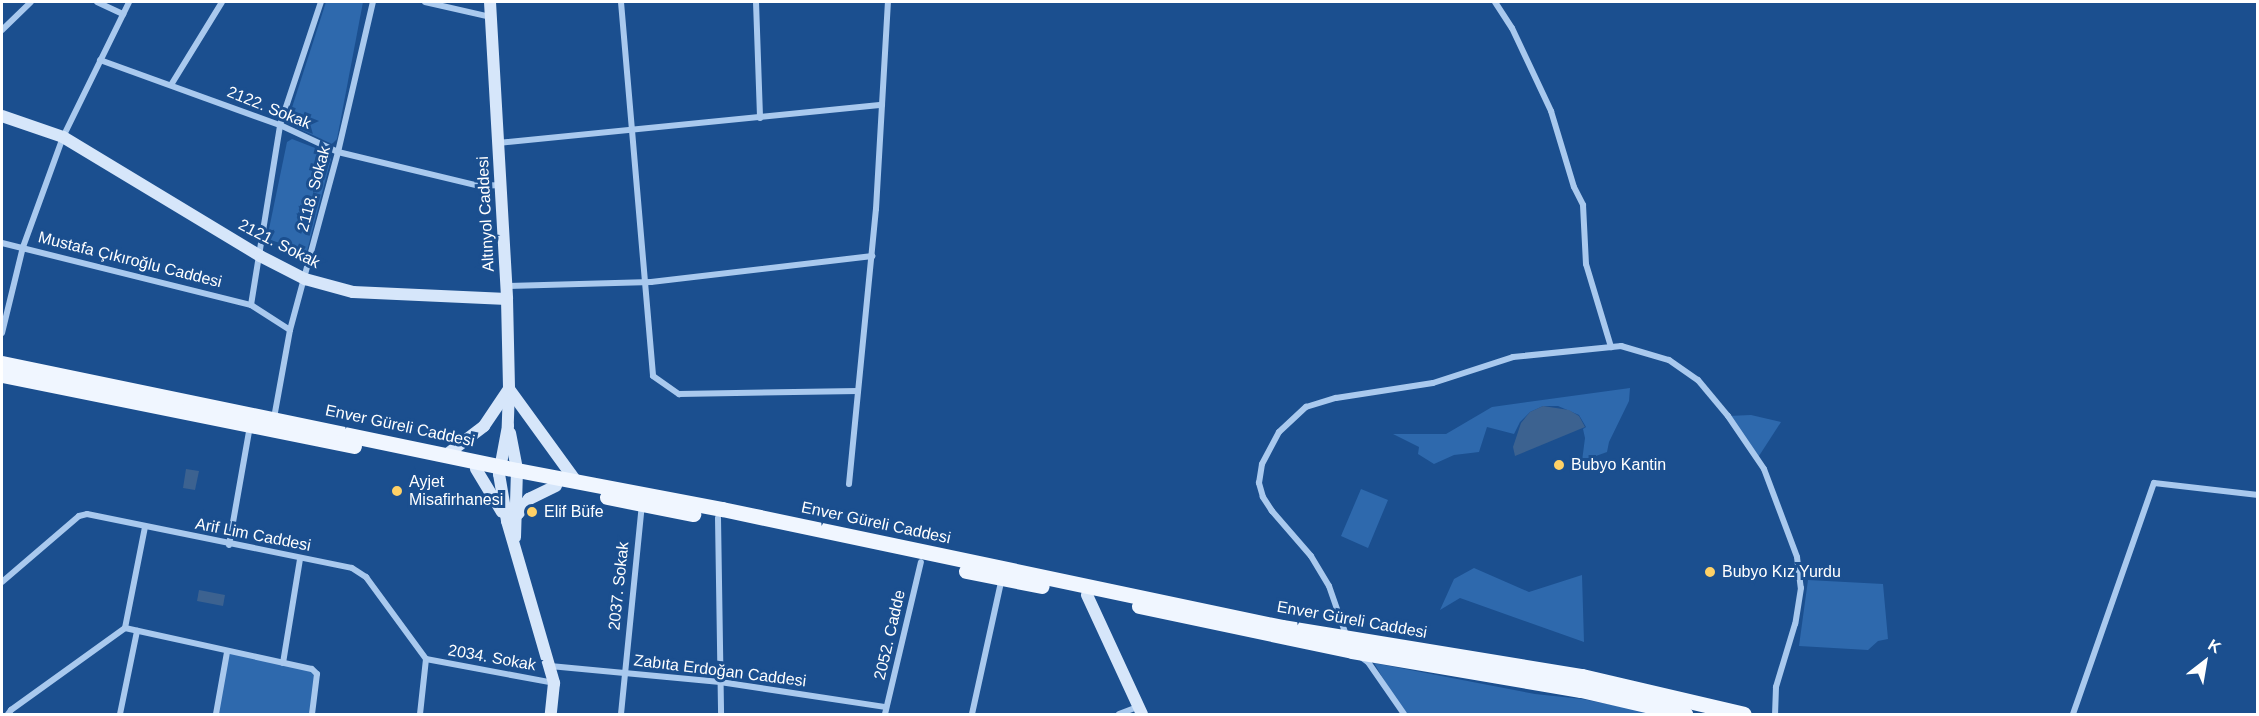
<!DOCTYPE html>
<html>
<head>
<meta charset="utf-8">
<style>
  body { margin:0 }
  #map { position:relative; width:2259px; height:716px; overflow:hidden; background:#1b4f8f; font-family:Helvetica,sans-serif }
  div>[style] { position:absolute }
  [style*='--x'] { left:calc(var(--x)*1px); top:calc(var(--y)*1px); width:calc(var(--w)*1px); rotate:calc(var(--a)*1deg) }
  .green>* { inset:0; background:#2e69ad }
  .water>* { inset:0; background:#3c6290 }
  .street>* { height:6px; margin:-3px; padding:0 3px; transform-origin:3px; border-radius:3px; background:#a9c9ee }
  .secondary>* { height:12px; margin:-6px; padding:0 6px; transform-origin:6px; border-radius:6px; background:#d6e6fa }
  .primary>* { height:15px; margin:-7.5px; padding:0 7.5px; transform-origin:7.5px; border-radius:7.5px; background:#f0f6ff }
  .dots>* { width:16px; height:16px; translate:-50% -50%; box-sizing:border-box; border:3px solid #1b4f8f; border-radius:50% }
  span { translate:-50% -50%; white-space:nowrap; text-align:center; line-height:1.15; -webkit-text-stroke:6px #1b4f8f; paint-order:stroke }
  .street-label { font-size:16px; color:#fff }
  .poi-label { font-size:16px; color:#fff }
  .left { translate:0 -50%; text-align:left }
  .frame { position:absolute; inset:0; border:3px solid #fff; pointer-events:none }
  .north { position:absolute; left:2175px; top:632px; width:60px; height:60px; -webkit-text-stroke:4px #1b4f8f; paint-order:stroke; rotate:31deg; font-size:16px; font-weight:700; line-height:24px; text-align:center; color:#fff }
  .north::after { content:''; display:block; margin:auto; width:21px; height:27px; background:#fff; clip-path:polygon(50% 0,100% 100%,50% 72%,0 100%) }
</style>
</head>
<body>
<div id="map">
  <div class="green">
    <div style="clip-path:polygon(326px 2px,363px 2px,337px 139px,332px 144px,287px 123px)"></div>
    <div style="clip-path:polygon(292px 139px,328px 153px,331px 159px,307px 251px,270px 240px,268px 234px,287px 142px)"></div>
    <div style="clip-path:polygon(1630px 388px,1629px 401px,1609px 442px,1607px 452px,1582px 461px,1585px 438px,1583px 429px,1586px 427px,1579px 415px,1558px 406px,1543px 406px,1530px 412px,1520px 422px,1514px 434px,1487px 427px,1479px 452px,1454px 455px,1434px 464px,1418px 454px,1419px 447px,1393px 434px,1446px 434px,1492px 407px)"></div>
    <div style="clip-path:polygon(1751px 415px,1781px 422px,1757px 459px,1728px 416px)"></div>
    <div style="clip-path:polygon(1361px 489px,1388px 500px,1368px 548px,1341px 536px)"></div>
    <div style="clip-path:polygon(1474px 568px,1529px 592px,1582px 575px,1584px 642px,1460px 598px,1440px 610px,1454px 579px)"></div>
    <div style="clip-path:polygon(1808px 580px,1883px 584px,1888px 639px,1878px 641px,1868px 650px,1799px 646px)"></div>
    <div style="clip-path:polygon(227px 652px,316px 671px,312px 714px,216px 714px)"></div>
    <div style="clip-path:polygon(1374px 663px,1535px 694px,1582px 699px,1659px 714px,1404px 714px)"></div>
  </div>
  <div class="water">
    <div style="clip-path:polygon(1543px 406px,1569px 410px,1579px 416px,1585px 427px,1515px 456px,1513px 447px,1521px 423px,1530px 412px)"></div>
    <div style="clip-path:polygon(186px 469px,199px 471px,195px 490px,183px 488px)"></div>
    <div style="clip-path:polygon(199px 590px,225px 595px,223px 606px,197px 601px)"></div>
  </div>
  <div class="street">
    <div style="--x:97;--y:2;--w:29;--a:25"></div>
    <div style="--x:425;--y:2;--w:68;--a:12.8"></div>
    <div style="--x:621;--y:2;--w:375;--a:85.1"></div>
    <div style="--x:653;--y:376;--w:32;--a:35"></div>
    <div style="--x:679;--y:394;--w:179;--a:-1"></div>
    <div style="--x:756;--y:2;--w:116;--a:88"></div>
    <div style="--x:1495;--y:2;--w:31;--a:57"></div>
    <div style="--x:1512;--y:28;--w:92;--a:64.8"></div>
    <div style="--x:1551;--y:111;--w:79;--a:73.2"></div>
    <div style="--x:1574;--y:187;--w:20;--a:63"></div>
    <div style="--x:1583;--y:205;--w:59;--a:87.1"></div>
    <div style="--x:1586;--y:264;--w:87;--a:73.2"></div>
    <div style="--x:2;--y:30;--w:40;--a:-44"></div>
    <div style="--x:100;--y:60;--w:191;--a:19.9"></div>
    <div style="--x:280;--y:125;--w:64;--a:25"></div>
    <div style="--x:338;--y:152;--w:146;--a:13.5"></div>
    <div style="--x:480;--y:186;--w:20;--a:-3"></div>
    <div style="--x:171;--y:85;--w:97;--a:-58.4"></div>
    <div style="--x:498;--y:143;--w:386;--a:-5.7"></div>
    <div style="--x:2;--y:243;--w:257;--a:14"></div>
    <div style="--x:506;--y:286;--w:145;--a:-1.6"></div>
    <div style="--x:651;--y:282;--w:223;--a:-6.7"></div>
    <div style="--x:290;--y:330;--w:46;--a:-147.3"></div>
    <div style="--x:251;--y:305;--w:182;--a:-80.8"></div>
    <div style="--x:280;--y:125;--w:130;--a:-71.6"></div>
    <div style="--x:2;--y:333;--w:89;--a:-76.3"></div>
    <div style="--x:23;--y:247;--w:117;--a:-70"></div>
    <div style="--x:63;--y:137;--w:150;--a:-63.9"></div>
    <div style="--x:274;--y:418;--w:89;--a:-79.7"></div>
    <div style="--x:290;--y:330;--w:184;--a:-74.9"></div>
    <div style="--x:338;--y:152;--w:154;--a:-76.9"></div>
    <div style="--x:849;--y:484;--w:276;--a:-84.4"></div>
    <div style="--x:876;--y:209;--w:207;--a:-86.7"></div>
    <div style="--x:718;--y:518;--w:196;--a:89.1"></div>
    <div style="--x:145;--y:527;--w:103;--a:101.2"></div>
    <div style="--x:125;--y:628;--w:191;--a:12.4"></div>
    <div style="--x:312;--y:669;--w:7;--a:45"></div>
    <div style="--x:317;--y:674;--w:40;--a:97.1"></div>
    <div style="--x:229;--y:545;--w:121;--a:-80"></div>
    <div style="--x:2;--y:582;--w:101;--a:-40.6"></div>
    <div style="--x:79;--y:516;--w:8;--a:-14"></div>
    <div style="--x:87;--y:514;--w:270;--a:11.5"></div>
    <div style="--x:352;--y:568;--w:17;--a:33"></div>
    <div style="--x:366;--y:577;--w:102;--a:53.8"></div>
    <div style="--x:426;--y:659;--w:55;--a:96.2"></div>
    <div style="--x:1346;--y:635;--w:52;--a:-109.1"></div>
    <div style="--x:1329;--y:586;--w:35;--a:-121"></div>
    <div style="--x:1311;--y:556;--w:60;--a:-130.9"></div>
    <div style="--x:1272;--y:511;--w:17;--a:-123"></div>
    <div style="--x:1263;--y:497;--w:15;--a:-106"></div>
    <div style="--x:1259;--y:483;--w:19;--a:-81"></div>
    <div style="--x:1262;--y:464;--w:36;--a:-62"></div>
    <div style="--x:1279;--y:432;--w:37;--a:-43"></div>
    <div style="--x:1306;--y:407;--w:31;--a:-17"></div>
    <div style="--x:1336;--y:398;--w:98;--a:-8.8"></div>
    <div style="--x:1433;--y:383;--w:84;--a:-18"></div>
    <div style="--x:1513;--y:357;--w:109;--a:-5.8"></div>
    <div style="--x:1621;--y:346;--w:50;--a:16.3"></div>
    <div style="--x:1669;--y:360;--w:35;--a:35"></div>
    <div style="--x:1698;--y:380;--w:47;--a:50.2"></div>
    <div style="--x:1728;--y:416;--w:64;--a:55.8"></div>
    <div style="--x:1764;--y:469;--w:94;--a:69.4"></div>
    <div style="--x:1797;--y:557;--w:31;--a:83"></div>
    <div style="--x:1801;--y:588;--w:36;--a:99"></div>
    <div style="--x:1795;--y:624;--w:66;--a:106.8"></div>
    <div style="--x:1776;--y:687;--w:27;--a:92"></div>
    <div style="--x:1361;--y:657;--w:9;--a:36"></div>
    <div style="--x:1368;--y:662;--w:63;--a:55.3"></div>
    <div style="--x:426;--y:659;--w:130;--a:10.6"></div>
    <div style="--x:283;--y:663;--w:105;--a:-80.7"></div>
    <div style="--x:550;--y:666;--w:171;--a:5.4"></div>
    <div style="--x:720;--y:682;--w:168;--a:8.6"></div>
    <div style="--x:8;--y:714;--w:5;--a:-53"></div>
    <div style="--x:11;--y:710;--w:140;--a:-35.7"></div>
    <div style="--x:120;--y:714;--w:85;--a:-78.4"></div>
    <div style="--x:216;--y:714;--w:63;--a:-79.9"></div>
    <div style="--x:621;--y:714;--w:210;--a:-84.3"></div>
    <div style="--x:885;--y:714;--w:156;--a:-76.7"></div>
    <div style="--x:972;--y:714;--w:139;--a:-77.6"></div>
    <div style="--x:1119;--y:714;--w:19;--a:-21"></div>
    <div style="--x:2073;--y:714;--w:245;--a:-70.7"></div>
    <div style="--x:2154;--y:483;--w:105;--a:6.6"></div>
  </div>
  <div class="secondary">
    <div style="--x:490;--y:2;--w:297;--a:86.7"></div>
    <div style="--x:507;--y:299;--w:90;--a:88.7"></div>
    <div style="--x:509;--y:389;--w:37;--a:92"></div>
    <div style="--x:508;--y:426;--w:49;--a:100.6"></div>
    <div style="--x:499;--y:474;--w:48;--a:80.3"></div>
    <div style="--x:507;--y:521;--w:169;--a:73.8"></div>
    <div style="--x:554;--y:683;--w:31;--a:96"></div>
    <div style="--x:2;--y:116;--w:65;--a:19"></div>
    <div style="--x:63;--y:137;--w:230;--a:31.1"></div>
    <div style="--x:260;--y:256;--w:51;--a:27.1"></div>
    <div style="--x:305;--y:279;--w:50;--a:15.2"></div>
    <div style="--x:353;--y:292;--w:154;--a:2.6"></div>
    <div style="--x:510;--y:433;--w:38;--a:79"></div>
    <div style="--x:517;--y:470;--w:67;--a:91.7"></div>
    <div style="--x:446;--y:455;--w:48;--a:-37.3"></div>
    <div style="--x:484;--y:426;--w:45;--a:-56"></div>
    <div style="--x:509;--y:389;--w:112;--a:54"></div>
    <div style="--x:476;--y:469;--w:50;--a:58.8"></div>
    <div style="--x:518;--y:514;--w:19;--a:-54"></div>
    <div style="--x:529;--y:499;--w:30;--a:-26"></div>
    <div style="--x:1087;--y:595;--w:131;--a:65.2"></div>
  </div>
  <div class="primary">
    <div style="--x:2;--y:363;--w:526;--a:11.74"></div>
    <div style="--x:517;--y:470;--w:209;--a:10.8"></div>
    <div style="--x:722;--y:509;--w:572;--a:11.9"></div>
    <div style="--x:1282;--y:627;--w:304;--a:9.3"></div>
    <div style="--x:1582;--y:676;--w:166;--a:13.2"></div>
    <div style="--x:2;--y:375;--w:359;--a:11.4"></div>
    <div style="--x:607;--y:497;--w:88;--a:11.2"></div>
    <div style="--x:966;--y:571;--w:77;--a:11.2"></div>
    <div style="--x:1139;--y:606;--w:218;--a:11.9"></div>
    <div style="--x:1352;--y:651;--w:232;--a:9.7"></div>
    <div style="--x:1581;--y:690;--w:107;--a:13"></div>
  </div>
  <div class="dots">
    <div style="left:1559px;top:465px;background:#ffd166"></div>
    <div style="left:397px;top:491px;background:#ffd166"></div>
    <div style="left:532px;top:512px;background:#ffd166"></div>
    <div style="left:1710px;top:572px;background:#ffd166"></div>
  </div>
  <div class="street-label">
    <span style="left:269px;top:108px;rotate:22deg">2122. Sokak</span>
    <span style="left:314px;top:189px;rotate:-75deg">2118. Sokak</span>
    <span style="left:486px;top:214px;rotate:-93deg">Altınyol Caddesi</span>
    <span style="left:279px;top:244px;rotate:27deg">2121. Sokak</span>
    <span style="left:130px;top:260px;rotate:14deg">Mustafa Çıkıroğlu Caddesi</span>
    <span style="left:400px;top:426px;rotate:12deg">Enver Güreli Caddesi</span>
    <span style="left:876px;top:523px;rotate:12deg">Enver Güreli Caddesi</span>
    <span style="left:253px;top:535px;rotate:11deg">Arif Lim Caddesi</span>
    <span style="left:619px;top:586px;rotate:-84deg">2037. Sokak</span>
    <span style="left:1352px;top:620px;rotate:10deg">Enver Güreli Caddesi</span>
    <span style="left:890px;top:635px;rotate:-77deg">2052. Cadde</span>
    <span style="left:492px;top:658px;rotate:10deg">2034. Sokak</span>
    <span style="left:720px;top:671px;rotate:7deg">Zabıta Erdoğan Caddesi</span>
  </div>
  <div class="poi-label">
    <span class="left" style="left:1571px;top:465px">Bubyo Kantin</span>
    <span class="left" style="left:409px;top:491px">Ayjet<br>Misafirhanesi</span>
    <span class="left" style="left:544px;top:512px">Elif Büfe</span>
    <span class="left" style="left:1722px;top:572px">Bubyo Kız Yurdu</span>
  </div>
  <div class="frame"></div>
  <div class="north">K</div>
</div>
</body>
</html>
